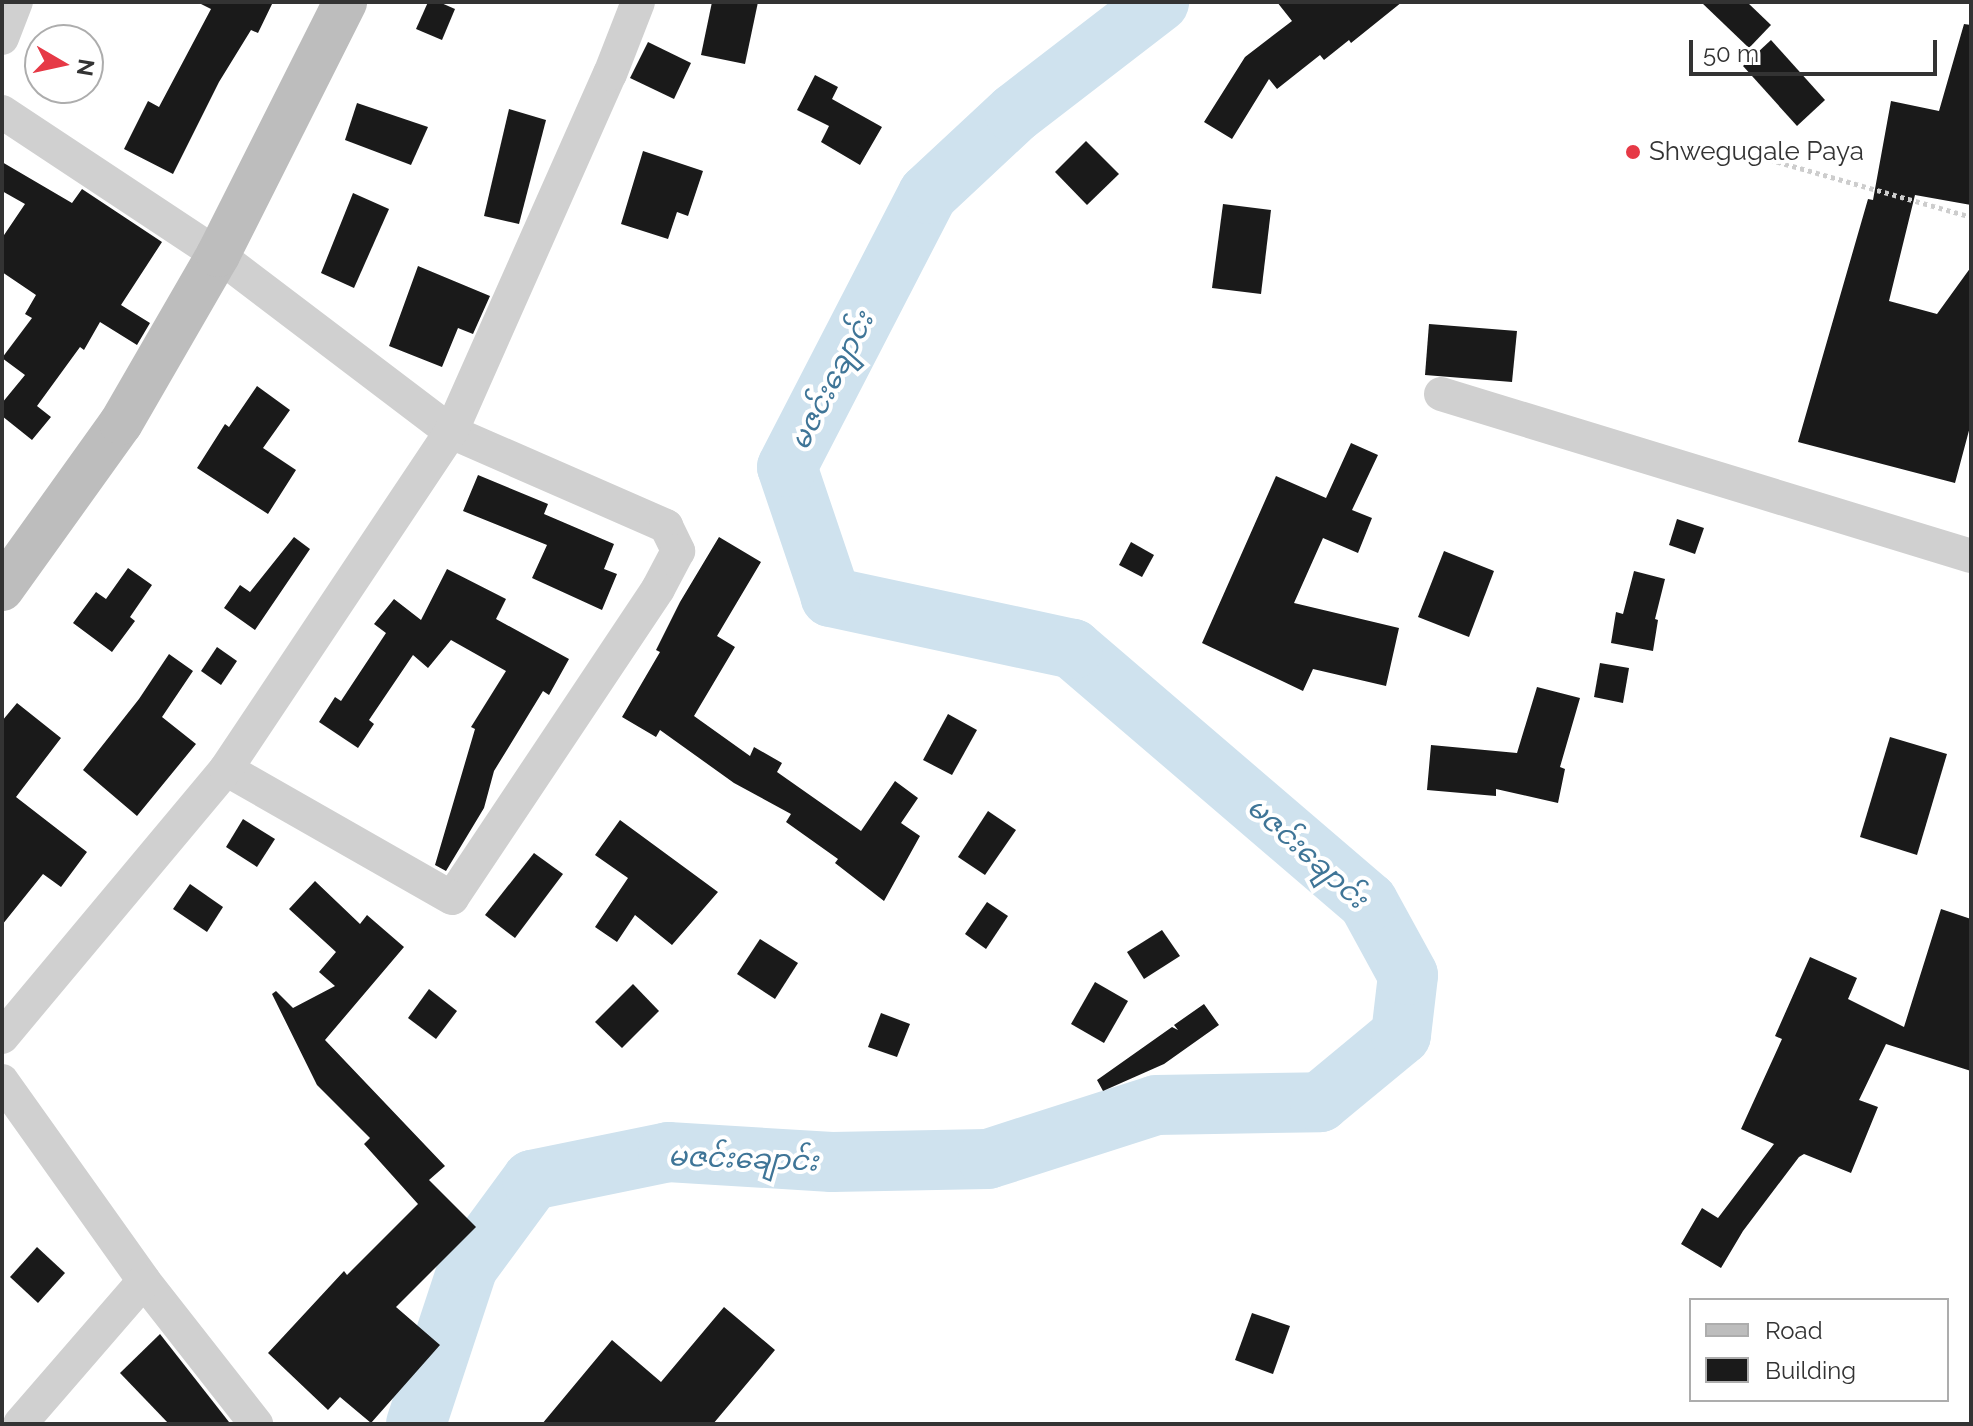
<!DOCTYPE html>
<html>
<head>
<meta charset="utf-8">
<style>
  body { margin:0 }
  #map { position:relative; width:1973px; height:1426px; overflow:hidden; background:#fff; font-family:Raleway,"Noto Sans Myanmar",sans-serif }
  div>[style] { position:absolute }
  [style*='--x'] { left:calc(var(--x)*1px); top:calc(var(--y)*1px); width:calc(var(--w)*1px); rotate:calc(var(--a)*1deg) }
  .river>* { height:60px; margin:-30px; padding:0 30px; transform-origin:30px; border-radius:30px; background:#cfe2ee }
  .building>* { inset:0; background:#1a1a1a }
  .path>* { height:5px; margin-top:-2.5px; transform-origin:0; background:repeating-linear-gradient(90deg,#cdcdcd 0 4px,transparent 0 8px) }
  .street>* { height:34px; margin:-17px; padding:0 17px; transform-origin:17px; border-radius:17px; background:#d0d0d0 }
  .secondary>* { height:44px; margin:-22px; padding:0 22px; transform-origin:22px; border-radius:22px; background:#bdbdbd }
  .dots>* { width:22px; height:22px; translate:-50% -50%; box-sizing:border-box; border:4px solid #fff; border-radius:50% }
  span { translate:-50% -50%; white-space:nowrap; text-align:center; line-height:1.15; -webkit-text-stroke:8px #fff; paint-order:stroke }
  .poi-label { font-size:26px; color:#333 }
  .left { translate:0 -50%; text-align:left }
  .water-label { font-size:28px; color:#3f7597; font-style:italic }
  .frame { position:absolute; inset:0; border:4px solid #333; pointer-events:none }
  .legend { position:absolute; left:1689px; top:1298px; width:260px; height:104px; box-sizing:border-box; background:#fff; border:2px solid #adadad; margin:0; padding:10px 14px; list-style:none; font-size:24px; color:#333 }
  .legend li { display:flex; align-items:center; gap:16px; height:40px }
  .legend b { width:40px; border:2px solid #adadad }
  .north { position:absolute; left:24px; top:24px; width:80px; height:80px; box-sizing:border-box; background:#fff; border:2px solid #adadad; border-radius:50%; rotate:99deg; font-size:22px; font-weight:700; line-height:32px; text-align:center; color:#333 }
  .north::after { content:''; display:block; margin:auto; width:28px; height:36px; background:#e63946; clip-path:polygon(50% 0,100% 100%,50% 72%,0 100%) }
  .scale { position:absolute; left:1689px; top:40px; width:248px; height:36px; box-sizing:border-box; border:4px solid #333; border-top:0; padding-left:10px; font-size:24px; line-height:28px; white-space:nowrap; color:#333; -webkit-text-stroke:6px #fff; paint-order:stroke }
</style>
</head>
<body>
<div id="map">
  <div class="river">
    <div style="--x:416;--y:1424;--w:165;--a:-71.7"></div>
    <div style="--x:468;--y:1267;--w:108;--a:-53.7"></div>
    <div style="--x:532;--y:1180;--w:139;--a:-11.6"></div>
    <div style="--x:668;--y:1152;--w:164;--a:3.5"></div>
    <div style="--x:832;--y:1162;--w:156;--a:-1.1"></div>
    <div style="--x:988;--y:1159;--w:176;--a:-17.8"></div>
    <div style="--x:1156;--y:1105;--w:164;--a:-1"></div>
    <div style="--x:1320;--y:1102;--w:105;--a:-39.6"></div>
    <div style="--x:1401;--y:1035;--w:60;--a:-83.3"></div>
    <div style="--x:1408;--y:975;--w:83;--a:-118.7"></div>
    <div style="--x:1368;--y:902;--w:389;--a:-139.4"></div>
    <div style="--x:1073;--y:649;--w:248;--a:-167.9"></div>
    <div style="--x:831;--y:597;--w:137;--a:-108.7"></div>
    <div style="--x:787;--y:467;--w:307;--a:-62.7"></div>
    <div style="--x:928;--y:194;--w:119;--a:-43"></div>
    <div style="--x:1015;--y:113;--w:182;--a:-37.6"></div>
  </div>
  <div class="building">
    <div style="clip-path:polygon(197px 2px,273px 2px,258px 33px,251px 30px,219px 82px,173px 174px,124px 149px,148px 101px,159px 107px,211px 9px)"></div>
    <div style="clip-path:polygon(428px 2px,439px 2px,455px 9px,442px 40px,416px 29px)"></div>
    <div style="clip-path:polygon(712px 2px,758px 2px,745px 64px,701px 55px)"></div>
    <div style="clip-path:polygon(1277px 2px,1402px 2px,1351px 43px,1349px 40px,1324px 60px,1320px 55px,1277px 89px,1269px 79px,1232px 139px,1204px 122px,1245px 57px,1292px 21px)"></div>
    <div style="clip-path:polygon(1701px 2px,1747px 2px,1771px 25px,1749px 48px)"></div>
    <div style="clip-path:polygon(1964px 24px,1971px 25px,1971px 205px,1915px 195px,1889px 301px,1937px 314px,1971px 267px,1971px 423px,1955px 483px,1798px 442px,1868px 199px,1873px 200px,1891px 101px,1939px 111px)"></div>
    <div style="clip-path:polygon(1771px 40px,1825px 100px,1797px 126px,1743px 66px)"></div>
    <div style="clip-path:polygon(648px 42px,691px 63px,674px 99px,630px 78px)"></div>
    <div style="clip-path:polygon(815px 75px,838px 87px,832px 99px,882px 127px,860px 165px,821px 142px,829px 126px,797px 110px)"></div>
    <div style="clip-path:polygon(357px 103px,428px 127px,411px 165px,345px 140px)"></div>
    <div style="clip-path:polygon(509px 109px,546px 120px,519px 224px,484px 216px)"></div>
    <div style="clip-path:polygon(1086px 141px,1119px 174px,1087px 205px,1055px 172px)"></div>
    <div style="clip-path:polygon(643px 151px,703px 171px,688px 216px,677px 212px,668px 239px,621px 224px)"></div>
    <div style="clip-path:polygon(2px 162px,72px 203px,82px 189px,162px 242px,121px 305px,150px 323px,137px 345px,100px 322px,84px 350px,80px 347px,37px 406px,51px 417px,32px 440px,2px 416px,2px 403px,25px 375px,2px 358px,32px 318px,25px 314px,36px 295px,2px 272px,2px 238px,25px 204px,2px 191px)"></div>
    <div style="clip-path:polygon(353px 193px,389px 209px,354px 288px,321px 273px)"></div>
    <div style="clip-path:polygon(1223px 204px,1271px 210px,1261px 294px,1212px 288px)"></div>
    <div style="clip-path:polygon(418px 266px,490px 296px,473px 334px,458px 328px,442px 367px,389px 346px)"></div>
    <div style="clip-path:polygon(1429px 324px,1517px 331px,1512px 382px,1425px 375px)"></div>
    <div style="clip-path:polygon(257px 386px,290px 410px,263px 448px,296px 470px,268px 514px,197px 468px,225px 424px,229px 427px)"></div>
    <div style="clip-path:polygon(1351px 443px,1378px 455px,1352px 510px,1372px 518px,1358px 553px,1323px 538px,1294px 603px,1399px 628px,1386px 686px,1313px 669px,1303px 691px,1202px 643px,1276px 476px,1326px 498px)"></div>
    <div style="clip-path:polygon(478px 475px,548px 504px,544px 514px,614px 544px,604px 569px,617px 574px,602px 610px,532px 578px,547px 545px,463px 511px)"></div>
    <div style="clip-path:polygon(1677px 519px,1704px 528px,1695px 554px,1669px 545px)"></div>
    <div style="clip-path:polygon(294px 537px,310px 549px,255px 630px,224px 608px,240px 585px,250px 592px)"></div>
    <div style="clip-path:polygon(719px 537px,761px 562px,717px 636px,735px 647px,694px 716px,750px 756px,754px 747px,782px 763px,777px 772px,861px 831px,895px 781px,918px 798px,901px 823px,920px 836px,884px 901px,835px 863px,838px 859px,786px 822px,791px 814px,734px 783px,660px 730px,656px 737px,622px 717px,660px 652px,656px 650px,680px 602px)"></div>
    <div style="clip-path:polygon(1131px 542px,1154px 555px,1142px 577px,1119px 565px)"></div>
    <div style="clip-path:polygon(1444px 551px,1494px 571px,1469px 637px,1418px 617px)"></div>
    <div style="clip-path:polygon(128px 568px,152px 585px,130px 617px,135px 621px,112px 652px,73px 623px,96px 592px,106px 599px)"></div>
    <div style="clip-path:polygon(447px 569px,506px 599px,496px 619px,569px 659px,549px 695px,543px 691px,494px 771px,484px 808px,446px 871px,435px 865px,475px 729px,471px 727px,506px 671px,451px 640px,428px 668px,413px 655px,369px 720px,374px 724px,358px 748px,319px 722px,335px 697px,341px 701px,386px 633px,374px 624px,394px 599px,421px 620px)"></div>
    <div style="clip-path:polygon(1634px 571px,1665px 579px,1655px 619px,1658px 620px,1653px 651px,1611px 643px,1616px 612px,1623px 614px)"></div>
    <div style="clip-path:polygon(217px 647px,237px 661px,221px 685px,201px 671px)"></div>
    <div style="clip-path:polygon(169px 654px,193px 671px,162px 717px,196px 744px,137px 816px,83px 770px,139px 699px)"></div>
    <div style="clip-path:polygon(1600px 663px,1629px 668px,1623px 703px,1594px 697px)"></div>
    <div style="clip-path:polygon(1537px 687px,1580px 698px,1560px 767px,1565px 769px,1558px 803px,1496px 789px,1496px 796px,1427px 790px,1431px 745px,1517px 753px)"></div>
    <div style="clip-path:polygon(17px 703px,61px 738px,16px 797px,87px 852px,61px 887px,43px 874px,2px 925px,2px 721px)"></div>
    <div style="clip-path:polygon(948px 714px,977px 730px,952px 775px,923px 760px)"></div>
    <div style="clip-path:polygon(1890px 737px,1947px 754px,1917px 855px,1860px 837px)"></div>
    <div style="clip-path:polygon(988px 811px,1016px 830px,985px 875px,958px 857px)"></div>
    <div style="clip-path:polygon(243px 819px,275px 839px,257px 867px,226px 847px)"></div>
    <div style="clip-path:polygon(620px 820px,718px 892px,672px 945px,635px 915px,617px 942px,595px 927px,628px 878px,595px 855px)"></div>
    <div style="clip-path:polygon(534px 853px,563px 874px,515px 938px,485px 915px)"></div>
    <div style="clip-path:polygon(315px 881px,360px 924px,367px 915px,404px 947px,325px 1040px,445px 1166px,429px 1180px,476px 1227px,396px 1307px,440px 1345px,371px 1423px,340px 1397px,328px 1410px,268px 1353px,344px 1271px,347px 1275px,418px 1204px,364px 1144px,370px 1138px,317px 1085px,272px 994px,276px 991px,293px 1008px,335px 986px,319px 972px,336px 952px,289px 909px)"></div>
    <div style="clip-path:polygon(190px 884px,223px 907px,207px 932px,173px 909px)"></div>
    <div style="clip-path:polygon(987px 902px,1008px 916px,986px 949px,965px 934px)"></div>
    <div style="clip-path:polygon(1941px 909px,1971px 919px,1971px 1071px,1886px 1044px,1859px 1100px,1878px 1107px,1851px 1173px,1804px 1154px,1799px 1157px,1743px 1231px,1721px 1268px,1681px 1244px,1702px 1208px,1718px 1218px,1774px 1144px,1741px 1129px,1782px 1039px,1775px 1036px,1810px 957px,1857px 978px,1848px 999px,1904px 1027px)"></div>
    <div style="clip-path:polygon(1162px 930px,1180px 956px,1144px 979px,1127px 952px)"></div>
    <div style="clip-path:polygon(760px 939px,798px 963px,775px 999px,737px 974px)"></div>
    <div style="clip-path:polygon(1095px 982px,1128px 1001px,1104px 1043px,1071px 1024px)"></div>
    <div style="clip-path:polygon(633px 984px,659px 1011px,622px 1048px,595px 1022px)"></div>
    <div style="clip-path:polygon(429px 989px,457px 1011px,436px 1039px,408px 1018px)"></div>
    <div style="clip-path:polygon(1204px 1004px,1219px 1025px,1164px 1064px,1103px 1091px,1097px 1080px,1172px 1027px,1178px 1030px,1174px 1025px)"></div>
    <div style="clip-path:polygon(881px 1013px,910px 1024px,897px 1057px,868px 1047px)"></div>
    <div style="clip-path:polygon(37px 1247px,65px 1273px,38px 1303px,10px 1277px)"></div>
    <div style="clip-path:polygon(724px 1307px,775px 1350px,713px 1424px,542px 1424px,612px 1340px,661px 1382px)"></div>
    <div style="clip-path:polygon(1252px 1313px,1290px 1326px,1273px 1374px,1235px 1360px)"></div>
    <div style="clip-path:polygon(160px 1334px,229px 1422px,228px 1424px,169px 1424px,120px 1373px)"></div>
  </div>
  <div class="path">
    <div style="--x:1754;--y:155;--w:226;--a:15.9"></div>
  </div>
  <div class="street">
    <div style="--x:2;--y:38;--w:39;--a:-69"></div>
    <div style="--x:2;--y:112;--w:259;--a:33.5"></div>
    <div style="--x:218;--y:255;--w:293;--a:37.2"></div>
    <div style="--x:451;--y:432;--w:235;--a:23.6"></div>
    <div style="--x:666;--y:526;--w:28;--a:64"></div>
    <div style="--x:678;--y:551;--w:43;--a:117.8"></div>
    <div style="--x:658;--y:589;--w:371;--a:123.7"></div>
    <div style="--x:452;--y:898;--w:260;--a:-150.3"></div>
    <div style="--x:1441;--y:394;--w:554;--a:17"></div>
    <div style="--x:2;--y:1037;--w:349;--a:-50.1"></div>
    <div style="--x:226;--y:769;--w:405;--a:-56.3"></div>
    <div style="--x:451;--y:432;--w:392;--a:-66.1"></div>
    <div style="--x:610;--y:74;--w:77;--a:-68.7"></div>
    <div style="--x:2;--y:1081;--w:245;--a:54.6"></div>
    <div style="--x:144;--y:1281;--w:182;--a:51.9"></div>
    <div style="--x:20;--y:1424;--w:189;--a:-49.1"></div>
  </div>
  <div class="secondary">
    <div style="--x:2;--y:589;--w:204;--a:-54.4"></div>
    <div style="--x:121;--y:423;--w:194;--a:-60"></div>
    <div style="--x:218;--y:255;--w:283;--a:-63.3"></div>
  </div>
  <div class="dots">
    <div style="left:1633px;top:152px;background:#e63946"></div>
  </div>
  <div class="poi-label">
    <span class="left" style="left:1649px;top:152px">Shwegugale Paya</span>
  </div>
  <div class="water-label">
    <span style="left:832px;top:381px;rotate:-63deg">မဇင်းချောင်း</span>
    <span style="left:1307px;top:853px;rotate:42deg">မဇင်းချောင်း</span>
    <span style="left:743px;top:1159px;rotate:2deg">မဇင်းချောင်း</span>
  </div>
  <div class="frame"></div>
  <ul class="legend">
  <li><b style="height:10px;background:#bdbdbd"></b>Road</li>
  <li><b style="height:22px;background:#1a1a1a"></b>Building</li>
  </ul>
  <div class="north">N</div>
  <div class="scale">50 m</div>
</div>
</body>
</html>
